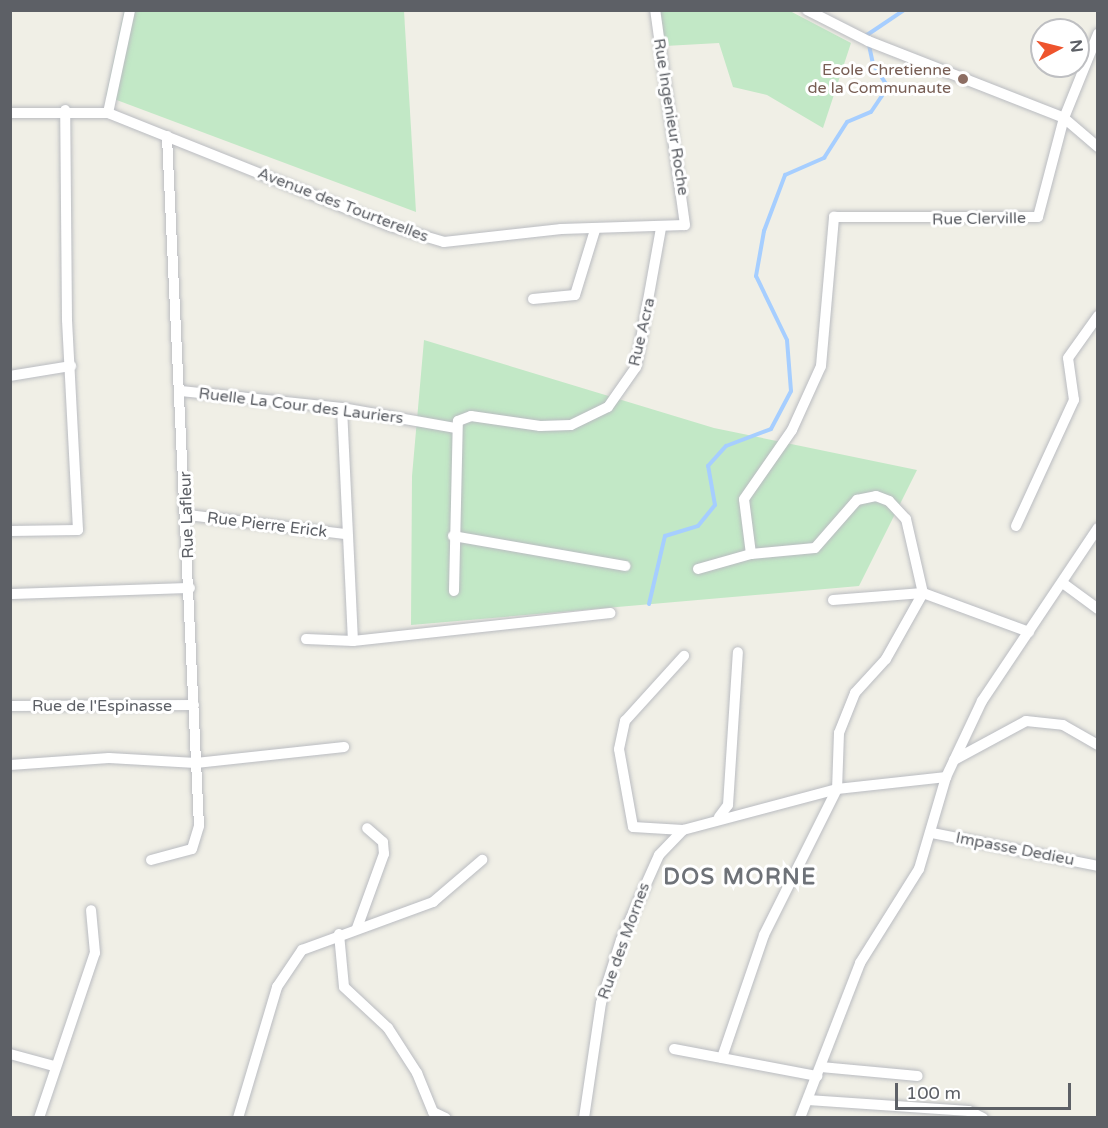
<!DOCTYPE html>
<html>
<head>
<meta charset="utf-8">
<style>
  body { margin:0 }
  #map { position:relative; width:1108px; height:1128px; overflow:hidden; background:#f0efe6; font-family:"Varela Round",sans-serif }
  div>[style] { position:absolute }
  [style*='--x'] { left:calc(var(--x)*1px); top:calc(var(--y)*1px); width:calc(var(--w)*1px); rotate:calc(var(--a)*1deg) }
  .green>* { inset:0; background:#c2e8c6 }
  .stream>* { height:4px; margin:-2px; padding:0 2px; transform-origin:2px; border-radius:2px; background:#a6ceff }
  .roads { filter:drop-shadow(0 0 2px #babcc1) drop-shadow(0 0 2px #babcc1) }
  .minor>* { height:10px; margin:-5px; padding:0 5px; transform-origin:5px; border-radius:5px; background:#fff }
  .dots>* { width:16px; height:16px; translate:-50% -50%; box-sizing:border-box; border:3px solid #fff; border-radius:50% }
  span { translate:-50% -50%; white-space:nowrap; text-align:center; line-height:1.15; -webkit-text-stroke:6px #fff; paint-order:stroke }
  .education-label { font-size:16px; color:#785e54 }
  .right { translate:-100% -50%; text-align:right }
  .street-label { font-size:16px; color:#5d6066 }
  .district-label { font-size:22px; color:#6e7278; font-weight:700; letter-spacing:1.5px }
  .frame { position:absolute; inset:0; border:12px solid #5d6066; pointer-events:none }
  .north { position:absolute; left:1030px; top:18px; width:60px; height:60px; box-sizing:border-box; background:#fff; border:2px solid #bebfc2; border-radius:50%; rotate:83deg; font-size:16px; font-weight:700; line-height:24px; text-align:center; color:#5d6066 }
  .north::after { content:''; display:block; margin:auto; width:21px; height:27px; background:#ee542d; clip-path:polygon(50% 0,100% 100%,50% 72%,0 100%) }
  .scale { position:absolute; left:895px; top:1083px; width:176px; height:27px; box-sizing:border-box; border:3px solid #5d6066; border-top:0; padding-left:8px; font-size:18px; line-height:21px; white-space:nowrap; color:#5d6066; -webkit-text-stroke:4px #fff; paint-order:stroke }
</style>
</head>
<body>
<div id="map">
  <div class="green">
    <div style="clip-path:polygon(124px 11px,404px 11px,416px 212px,106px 96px)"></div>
    <div style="clip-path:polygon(660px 11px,790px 11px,851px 43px,823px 128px,767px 95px,733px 87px,719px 43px,665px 46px)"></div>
    <div style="clip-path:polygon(424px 340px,714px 428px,917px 470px,859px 586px,411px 625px,412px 476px)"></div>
  </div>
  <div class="stream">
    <div style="--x:649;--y:604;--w:70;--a:-76.8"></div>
    <div style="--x:665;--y:536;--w:34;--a:-17"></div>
    <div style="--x:698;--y:526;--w:27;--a:-51"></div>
    <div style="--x:715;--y:505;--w:40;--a:-100"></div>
    <div style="--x:708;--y:466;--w:27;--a:-48"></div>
    <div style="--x:726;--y:446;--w:48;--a:-20.7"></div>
    <div style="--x:771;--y:429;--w:43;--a:-62.2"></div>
    <div style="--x:791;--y:391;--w:51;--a:-94.5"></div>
    <div style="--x:787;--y:340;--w:71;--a:-115.8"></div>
    <div style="--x:756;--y:276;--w:46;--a:-79.9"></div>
    <div style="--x:764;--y:231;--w:60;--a:-69.4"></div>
    <div style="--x:785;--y:175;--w:43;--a:-23.6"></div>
    <div style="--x:824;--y:158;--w:43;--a:-57.4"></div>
    <div style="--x:847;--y:122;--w:26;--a:-23"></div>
    <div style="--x:871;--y:112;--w:30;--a:-56"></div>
    <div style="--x:888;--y:87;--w:27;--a:-123"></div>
    <div style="--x:873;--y:64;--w:30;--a:-102"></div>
    <div style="--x:867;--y:35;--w:45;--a:-34"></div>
  </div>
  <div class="roads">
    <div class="minor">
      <div style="--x:807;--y:10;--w:68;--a:26.9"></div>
      <div style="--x:868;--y:41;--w:211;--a:21.4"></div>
      <div style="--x:1064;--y:118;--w:45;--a:40.5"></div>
      <div style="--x:10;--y:113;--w:98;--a:0"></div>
      <div style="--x:108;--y:113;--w:304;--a:21.8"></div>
      <div style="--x:390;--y:226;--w:56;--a:16.5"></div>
      <div style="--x:444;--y:242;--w:118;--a:-6.3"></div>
      <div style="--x:561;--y:229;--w:124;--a:-1.8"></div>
      <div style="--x:685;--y:225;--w:217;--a:-97.9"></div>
      <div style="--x:108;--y:113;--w:105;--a:-77.9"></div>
      <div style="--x:533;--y:299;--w:42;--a:-5.4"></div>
      <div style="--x:575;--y:295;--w:68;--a:-72.9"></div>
      <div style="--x:10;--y:376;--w:62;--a:-9.3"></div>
      <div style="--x:181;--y:391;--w:162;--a:6"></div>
      <div style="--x:342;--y:408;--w:116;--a:10"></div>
      <div style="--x:342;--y:408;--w:233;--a:87.3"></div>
      <div style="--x:353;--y:641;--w:259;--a:-6.2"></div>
      <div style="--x:188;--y:515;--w:158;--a:6.9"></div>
      <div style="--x:1016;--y:526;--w:139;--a:-65.3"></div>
      <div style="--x:1074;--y:400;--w:42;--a:-98.1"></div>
      <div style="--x:1068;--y:358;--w:52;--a:-54.5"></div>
      <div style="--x:10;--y:531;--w:68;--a:-0.8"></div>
      <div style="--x:78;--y:530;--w:210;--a:-93"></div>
      <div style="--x:67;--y:320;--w:210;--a:-90.5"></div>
      <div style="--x:453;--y:536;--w:175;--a:9.9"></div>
      <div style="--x:751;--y:554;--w:55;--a:-97.3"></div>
      <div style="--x:744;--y:499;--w:84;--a:-55.2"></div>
      <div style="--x:792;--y:430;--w:70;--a:-65.6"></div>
      <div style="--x:821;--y:366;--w:150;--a:-85"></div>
      <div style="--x:834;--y:217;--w:204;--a:0"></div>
      <div style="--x:1038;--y:217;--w:102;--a:-75.3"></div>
      <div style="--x:1064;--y:118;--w:91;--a:-68"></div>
      <div style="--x:698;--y:569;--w:55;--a:-15.8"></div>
      <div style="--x:751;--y:554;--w:64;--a:-5.4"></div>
      <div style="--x:815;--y:548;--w:64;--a:-48.8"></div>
      <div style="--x:857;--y:500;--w:19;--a:-12"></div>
      <div style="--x:876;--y:496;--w:14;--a:21"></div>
      <div style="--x:889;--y:501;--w:25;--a:47"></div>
      <div style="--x:906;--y:519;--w:76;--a:77.1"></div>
      <div style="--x:923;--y:593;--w:76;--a:119.3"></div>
      <div style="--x:886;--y:659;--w:46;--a:132.4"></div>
      <div style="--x:855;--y:693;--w:43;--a:111.8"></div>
      <div style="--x:839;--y:733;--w:56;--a:92"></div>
      <div style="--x:837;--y:789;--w:163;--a:116.6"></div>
      <div style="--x:764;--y:935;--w:130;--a:108.9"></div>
      <div style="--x:1064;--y:584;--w:42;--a:36.3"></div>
      <div style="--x:454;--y:591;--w:170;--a:-88.7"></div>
      <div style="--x:458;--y:421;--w:14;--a:-21"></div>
      <div style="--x:471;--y:416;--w:70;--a:8.2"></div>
      <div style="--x:540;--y:426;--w:31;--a:-2"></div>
      <div style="--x:571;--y:425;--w:41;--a:-25.9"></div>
      <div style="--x:608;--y:407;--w:49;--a:-55"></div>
      <div style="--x:636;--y:367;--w:141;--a:-79.8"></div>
      <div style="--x:10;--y:594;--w:180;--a:-1.9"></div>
      <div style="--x:833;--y:600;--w:90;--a:-4.4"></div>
      <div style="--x:923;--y:593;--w:113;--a:20.2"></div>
      <div style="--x:306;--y:639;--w:47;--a:2.4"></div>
      <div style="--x:10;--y:706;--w:184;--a:-0.3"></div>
      <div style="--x:954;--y:760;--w:82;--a:-28.4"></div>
      <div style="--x:1026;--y:721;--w:37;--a:6"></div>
      <div style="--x:1063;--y:725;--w:40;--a:29.7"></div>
      <div style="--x:10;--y:765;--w:99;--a:-4"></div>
      <div style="--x:109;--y:758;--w:87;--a:3.3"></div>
      <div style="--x:196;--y:763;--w:149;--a:-6.2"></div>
      <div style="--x:719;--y:817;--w:15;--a:-53"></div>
      <div style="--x:728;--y:805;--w:153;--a:-86.3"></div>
      <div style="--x:683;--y:830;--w:50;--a:-176.6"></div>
      <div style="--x:633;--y:827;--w:79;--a:-100.2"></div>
      <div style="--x:619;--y:749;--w:29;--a:-78"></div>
      <div style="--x:625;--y:721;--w:88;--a:-47.8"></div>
      <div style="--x:932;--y:833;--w:169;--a:11.2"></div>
      <div style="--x:151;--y:860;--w:42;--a:-15"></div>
      <div style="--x:192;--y:849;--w:24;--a:-73"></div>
      <div style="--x:199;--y:826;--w:691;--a:-92.66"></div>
      <div style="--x:357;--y:928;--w:79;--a:-70"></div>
      <div style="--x:384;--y:854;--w:12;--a:-95"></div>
      <div style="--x:383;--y:842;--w:21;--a:-139"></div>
      <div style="--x:339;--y:934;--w:53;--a:84.6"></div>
      <div style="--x:344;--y:987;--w:60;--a:43"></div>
      <div style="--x:388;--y:1028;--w:54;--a:57.2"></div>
      <div style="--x:417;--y:1073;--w:42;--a:67.7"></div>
      <div style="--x:433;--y:1112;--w:14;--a:25"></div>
      <div style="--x:674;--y:1049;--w:146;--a:10.7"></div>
      <div style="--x:10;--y:1054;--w:46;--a:15.3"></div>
      <div style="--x:821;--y:1067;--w:97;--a:5.3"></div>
      <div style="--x:808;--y:1100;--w:161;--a:3.9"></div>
      <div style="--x:969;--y:1111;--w:16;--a:27"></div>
      <div style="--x:39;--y:1118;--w:174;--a:-71.3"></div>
      <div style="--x:95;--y:953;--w:43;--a:-95.3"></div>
      <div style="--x:238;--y:1118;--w:137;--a:-73.4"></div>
      <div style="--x:277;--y:987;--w:45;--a:-56"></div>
      <div style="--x:302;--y:950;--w:140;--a:-20.1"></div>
      <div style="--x:433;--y:902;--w:65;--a:-40.6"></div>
      <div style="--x:584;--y:1118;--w:116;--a:-81.6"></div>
      <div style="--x:601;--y:1003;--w:66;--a:-72.4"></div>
      <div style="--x:621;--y:940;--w:93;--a:-65.9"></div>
      <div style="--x:659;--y:855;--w:35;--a:-46"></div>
      <div style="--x:683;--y:830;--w:159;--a:-14.9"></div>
      <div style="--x:837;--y:789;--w:110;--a:-6.3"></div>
      <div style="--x:800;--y:1118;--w:166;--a:-68.8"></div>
      <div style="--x:860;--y:963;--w:111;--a:-57.9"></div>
      <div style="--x:919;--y:869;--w:96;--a:-73.6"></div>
      <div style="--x:946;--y:777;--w:84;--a:-64.7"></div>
      <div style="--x:982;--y:701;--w:208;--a:-56.2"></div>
    </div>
  </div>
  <div class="dots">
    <div style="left:963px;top:79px;background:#8d6e63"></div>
  </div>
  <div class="education-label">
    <span class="right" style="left:951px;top:79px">Ecole Chretienne<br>de la Communaute</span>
  </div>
  <div class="street-label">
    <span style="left:671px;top:117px;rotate:81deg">Rue Ingenieur Roche</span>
    <span style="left:343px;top:205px;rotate:21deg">Avenue des Tourterelles</span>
    <span style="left:979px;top:219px;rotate:-1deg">Rue Clerville</span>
    <span style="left:642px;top:332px;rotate:-77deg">Rue Acra</span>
    <span style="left:301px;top:406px;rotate:7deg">Ruelle La Cour des Lauriers</span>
    <span style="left:187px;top:515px;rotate:-92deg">Rue Lafleur</span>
    <span style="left:267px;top:525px;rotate:7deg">Rue Pierre Erick</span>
    <span style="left:102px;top:706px">Rue de l'Espinasse</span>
    <span style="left:1015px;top:849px;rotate:11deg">Impasse Dedieu</span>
    <span style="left:624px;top:941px;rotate:-70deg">Rue des Mornes</span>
  </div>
  <div class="district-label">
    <span style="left:740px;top:878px">DOS MORNE</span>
  </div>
  <div class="frame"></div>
  <div class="north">N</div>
  <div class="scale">100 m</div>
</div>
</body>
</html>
